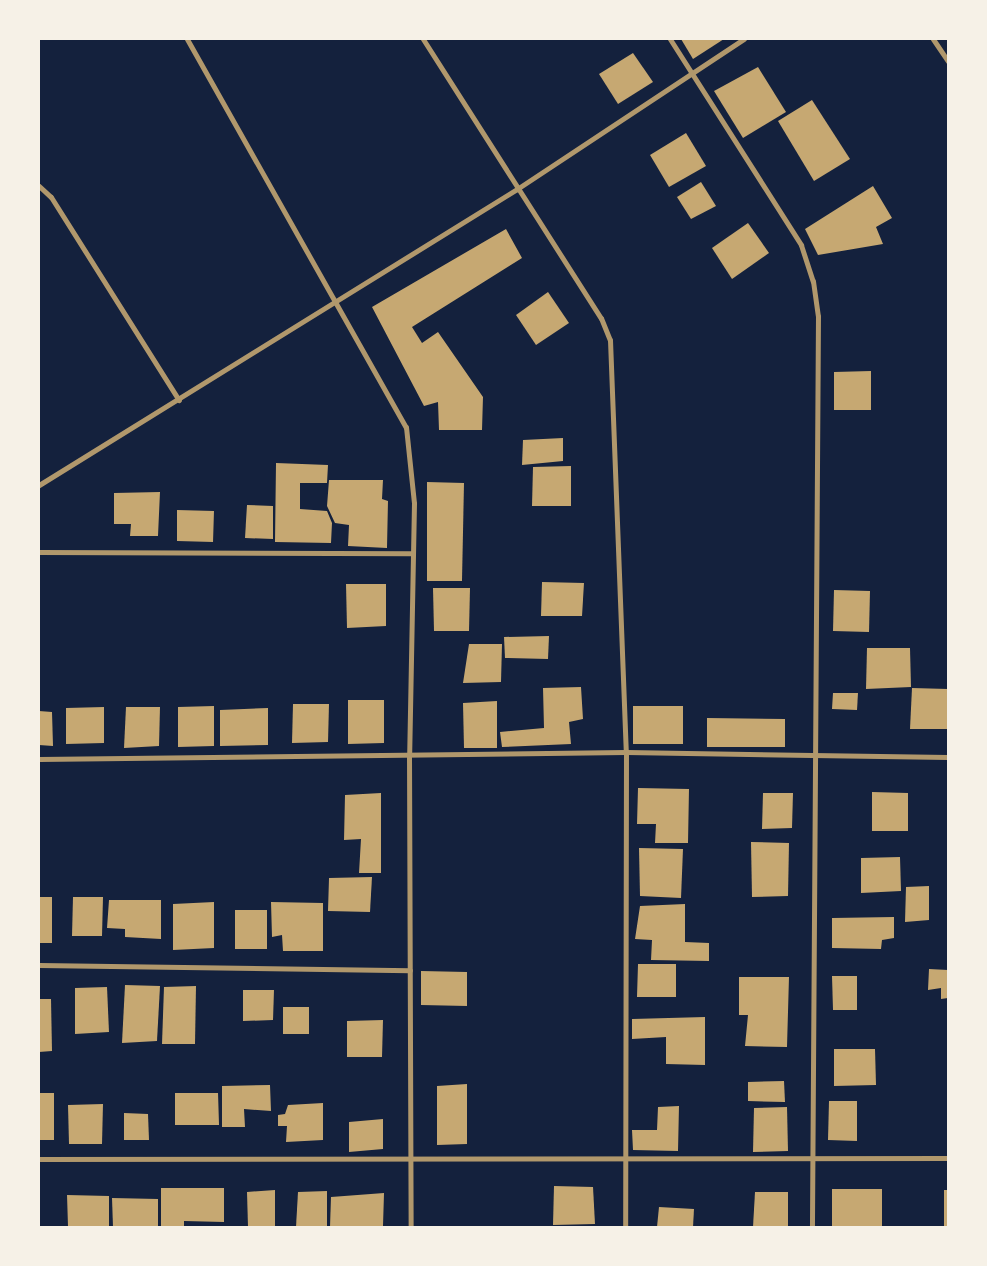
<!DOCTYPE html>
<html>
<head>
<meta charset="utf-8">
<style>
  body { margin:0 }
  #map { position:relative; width:987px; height:1266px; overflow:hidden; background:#14213d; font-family:"PT Sans Narrow",sans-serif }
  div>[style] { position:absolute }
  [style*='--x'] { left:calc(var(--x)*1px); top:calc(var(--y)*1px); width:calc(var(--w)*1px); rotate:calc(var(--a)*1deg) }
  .building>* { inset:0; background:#c6a872 }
  .minor>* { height:5px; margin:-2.5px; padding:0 2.5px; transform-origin:2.5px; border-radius:2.5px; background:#b1986c }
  span { translate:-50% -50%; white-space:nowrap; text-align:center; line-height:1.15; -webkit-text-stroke:5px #f6f1e7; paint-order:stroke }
  .frame { position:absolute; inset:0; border:40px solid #f6f1e7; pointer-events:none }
</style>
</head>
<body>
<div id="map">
  <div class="building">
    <div style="clip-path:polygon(681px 39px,724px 39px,693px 59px)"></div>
    <div style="clip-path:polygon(633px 53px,653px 82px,618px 104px,599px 74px)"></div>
    <div style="clip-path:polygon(758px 67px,786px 112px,743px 138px,714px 91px)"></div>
    <div style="clip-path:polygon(812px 100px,850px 159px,814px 181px,778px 121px)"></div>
    <div style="clip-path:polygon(686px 133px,706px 166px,669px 187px,650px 155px)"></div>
    <div style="clip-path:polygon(701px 182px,716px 206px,691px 219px,677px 197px)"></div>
    <div style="clip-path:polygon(873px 186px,892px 218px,876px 227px,883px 244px,818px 255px,805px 229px)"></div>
    <div style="clip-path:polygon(748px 223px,769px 253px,732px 279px,712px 248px)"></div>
    <div style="clip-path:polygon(506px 229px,522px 258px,412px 327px,422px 343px,438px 332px,483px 397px,482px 430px,439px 430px,438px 402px,424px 406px,372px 307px)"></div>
    <div style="clip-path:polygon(548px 292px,569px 323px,536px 345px,516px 315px)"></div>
    <div style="clip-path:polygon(871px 371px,871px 410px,834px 410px,834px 372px)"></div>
    <div style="clip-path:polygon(563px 438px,563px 461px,522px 465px,523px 440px)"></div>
    <div style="clip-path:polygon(276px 463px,328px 465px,327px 483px,300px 483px,300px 509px,327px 511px,332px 523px,331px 543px,275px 542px)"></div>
    <div style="clip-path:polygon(571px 466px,571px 506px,532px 506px,533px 467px)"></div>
    <div style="clip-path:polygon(329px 480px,383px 480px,382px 499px,388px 501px,387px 548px,348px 546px,349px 525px,335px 523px,327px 506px)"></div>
    <div style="clip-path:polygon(427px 482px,464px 483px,462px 581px,427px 581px)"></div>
    <div style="clip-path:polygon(160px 492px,158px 536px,130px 536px,131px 524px,114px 524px,114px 493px)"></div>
    <div style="clip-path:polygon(247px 505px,273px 506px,273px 539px,245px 538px)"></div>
    <div style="clip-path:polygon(177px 510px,214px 511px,213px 542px,177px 541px)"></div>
    <div style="clip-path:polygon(542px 582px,584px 583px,582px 616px,541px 616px)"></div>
    <div style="clip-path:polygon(346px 584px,386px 584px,386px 626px,347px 628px)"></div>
    <div style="clip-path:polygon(433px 588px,470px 588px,469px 631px,434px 631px)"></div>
    <div style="clip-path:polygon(834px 590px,870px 591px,869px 632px,833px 631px)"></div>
    <div style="clip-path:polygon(549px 636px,548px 659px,505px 658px,504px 637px)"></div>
    <div style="clip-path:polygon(469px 644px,502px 644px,501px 682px,463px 683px)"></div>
    <div style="clip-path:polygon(867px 648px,910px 648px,911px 687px,866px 689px)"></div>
    <div style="clip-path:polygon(581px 687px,583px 719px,569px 722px,571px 744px,502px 747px,500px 732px,544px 728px,543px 688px)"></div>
    <div style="clip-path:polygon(912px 688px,948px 689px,948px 729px,910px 729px)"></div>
    <div style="clip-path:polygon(833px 693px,858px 693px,857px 710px,832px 709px)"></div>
    <div style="clip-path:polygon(348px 700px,384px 700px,384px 743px,348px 744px)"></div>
    <div style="clip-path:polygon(497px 701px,497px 748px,464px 748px,463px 703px)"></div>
    <div style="clip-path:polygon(293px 704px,329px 704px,328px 742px,292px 743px)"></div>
    <div style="clip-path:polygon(214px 706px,214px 746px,178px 747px,178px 707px)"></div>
    <div style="clip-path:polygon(633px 706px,683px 706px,683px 744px,633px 744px)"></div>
    <div style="clip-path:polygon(104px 707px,104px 743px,66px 744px,66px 708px)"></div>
    <div style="clip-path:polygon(126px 707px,160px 707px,159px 746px,124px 748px)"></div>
    <div style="clip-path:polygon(268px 708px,268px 745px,220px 746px,220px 710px)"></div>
    <div style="clip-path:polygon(39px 711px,52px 712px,53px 746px,39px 745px)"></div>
    <div style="clip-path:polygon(707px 718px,785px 719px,785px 747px,707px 747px)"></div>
    <div style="clip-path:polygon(638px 788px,689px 789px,688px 843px,655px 843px,656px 824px,637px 824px)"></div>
    <div style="clip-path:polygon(872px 792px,908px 793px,908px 831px,872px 831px)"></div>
    <div style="clip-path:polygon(381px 793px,381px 873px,359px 873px,361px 839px,344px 840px,345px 795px)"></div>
    <div style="clip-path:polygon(763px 793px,793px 793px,792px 828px,762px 829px)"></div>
    <div style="clip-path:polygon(751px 842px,789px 843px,788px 896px,752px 897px)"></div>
    <div style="clip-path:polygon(639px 848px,683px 849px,681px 898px,640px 896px)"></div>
    <div style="clip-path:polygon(900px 857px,901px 891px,861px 893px,861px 858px)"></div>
    <div style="clip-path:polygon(372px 877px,370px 912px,328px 911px,329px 878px)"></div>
    <div style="clip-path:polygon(929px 886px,929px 920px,905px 922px,906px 887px)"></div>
    <div style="clip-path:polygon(39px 897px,52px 897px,52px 943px,39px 943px)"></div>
    <div style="clip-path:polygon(73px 897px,103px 897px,102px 936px,72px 936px)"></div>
    <div style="clip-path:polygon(109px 900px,161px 900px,161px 939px,125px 937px,125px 929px,107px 928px)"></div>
    <div style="clip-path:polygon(214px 902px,214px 948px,173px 950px,173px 904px)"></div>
    <div style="clip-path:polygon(271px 902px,323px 903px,323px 951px,283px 951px,282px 935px,272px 937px)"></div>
    <div style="clip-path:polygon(685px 904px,685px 942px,709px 943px,709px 961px,651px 960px,652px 940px,635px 939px,640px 906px)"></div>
    <div style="clip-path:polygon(235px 910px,267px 910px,267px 949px,235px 949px)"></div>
    <div style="clip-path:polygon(894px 917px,894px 938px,882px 940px,881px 949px,832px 948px,832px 918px)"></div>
    <div style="clip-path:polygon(638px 964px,676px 964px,676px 997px,637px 997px)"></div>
    <div style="clip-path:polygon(929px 969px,948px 970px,948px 998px,941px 999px,941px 988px,928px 990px)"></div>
    <div style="clip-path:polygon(421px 971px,467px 972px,467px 1006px,421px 1005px)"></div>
    <div style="clip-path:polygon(832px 976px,857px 976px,857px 1010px,833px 1010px)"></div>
    <div style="clip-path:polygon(739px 977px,789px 977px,787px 1047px,745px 1046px,748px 1015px,739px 1015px)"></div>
    <div style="clip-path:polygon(125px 985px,160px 986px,157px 1041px,122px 1043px)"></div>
    <div style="clip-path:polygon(196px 986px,195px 1044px,162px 1044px,164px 987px)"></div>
    <div style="clip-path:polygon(107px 987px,109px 1032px,75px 1034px,75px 988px)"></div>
    <div style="clip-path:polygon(243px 990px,274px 990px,273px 1020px,243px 1021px)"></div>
    <div style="clip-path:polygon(39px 999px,51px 999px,52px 1051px,39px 1052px)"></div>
    <div style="clip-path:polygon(283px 1007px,309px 1007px,309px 1034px,283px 1034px)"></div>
    <div style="clip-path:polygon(705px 1017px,705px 1065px,666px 1064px,666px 1037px,632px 1039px,632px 1019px)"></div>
    <div style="clip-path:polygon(383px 1020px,382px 1057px,347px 1057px,347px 1021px)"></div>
    <div style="clip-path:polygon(834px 1049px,875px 1049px,876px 1085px,834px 1086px)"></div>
    <div style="clip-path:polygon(784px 1081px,785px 1102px,748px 1101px,748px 1082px)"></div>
    <div style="clip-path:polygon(467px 1084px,467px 1144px,437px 1145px,437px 1086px)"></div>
    <div style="clip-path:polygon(270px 1085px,271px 1111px,244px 1109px,245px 1127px,222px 1127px,222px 1086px)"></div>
    <div style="clip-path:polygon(39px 1093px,54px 1093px,54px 1140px,39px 1140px)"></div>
    <div style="clip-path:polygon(175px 1093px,218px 1093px,219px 1125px,175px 1125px)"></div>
    <div style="clip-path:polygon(829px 1101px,857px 1101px,857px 1141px,828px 1140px)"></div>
    <div style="clip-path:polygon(323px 1103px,323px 1140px,286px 1142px,287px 1126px,278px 1126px,278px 1115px,285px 1114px,288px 1105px)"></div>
    <div style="clip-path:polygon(103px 1104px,102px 1144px,69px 1144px,68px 1105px)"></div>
    <div style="clip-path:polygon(679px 1106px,678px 1151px,633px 1150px,632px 1130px,657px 1130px,658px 1107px)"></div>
    <div style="clip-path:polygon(787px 1107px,788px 1151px,753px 1152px,754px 1108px)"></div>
    <div style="clip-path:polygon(124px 1113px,148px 1114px,149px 1140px,124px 1140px)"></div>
    <div style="clip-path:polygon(383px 1119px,383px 1149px,349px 1152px,349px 1122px)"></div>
    <div style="clip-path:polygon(554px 1186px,593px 1187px,595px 1224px,553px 1225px)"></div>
    <div style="clip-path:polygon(161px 1188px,224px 1188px,224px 1222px,184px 1221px,184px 1227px,161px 1227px)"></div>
    <div style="clip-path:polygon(832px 1189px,882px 1189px,882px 1227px,832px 1227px)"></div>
    <div style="clip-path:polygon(275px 1190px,275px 1227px,248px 1227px,247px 1192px)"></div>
    <div style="clip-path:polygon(944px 1190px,948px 1190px,948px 1227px,944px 1227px)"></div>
    <div style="clip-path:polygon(327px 1191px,327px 1227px,296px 1227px,298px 1192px)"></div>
    <div style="clip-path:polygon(755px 1192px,788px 1192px,788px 1227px,753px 1227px)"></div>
    <div style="clip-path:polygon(384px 1193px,383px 1226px,330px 1227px,331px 1197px)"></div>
    <div style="clip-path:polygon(67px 1195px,109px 1196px,109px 1227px,68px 1227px)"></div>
    <div style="clip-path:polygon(112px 1198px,158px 1199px,158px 1227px,113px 1227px)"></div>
    <div style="clip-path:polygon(659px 1207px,694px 1209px,693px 1227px,657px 1227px)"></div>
  </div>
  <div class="minor">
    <div style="--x:187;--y:39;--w:446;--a:60.6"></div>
    <div style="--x:406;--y:427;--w:76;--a:84"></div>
    <div style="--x:414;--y:503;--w:252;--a:91.1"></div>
    <div style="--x:409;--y:755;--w:472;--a:89.8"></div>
    <div style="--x:423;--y:39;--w:331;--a:57.5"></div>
    <div style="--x:601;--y:318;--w:24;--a:68"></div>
    <div style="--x:610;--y:340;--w:412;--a:87.8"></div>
    <div style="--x:626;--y:752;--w:475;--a:90.1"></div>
    <div style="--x:670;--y:39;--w:244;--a:57.5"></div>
    <div style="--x:801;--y:245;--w:38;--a:72"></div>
    <div style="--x:813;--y:281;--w:35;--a:82"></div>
    <div style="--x:818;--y:316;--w:911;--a:90.38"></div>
    <div style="--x:933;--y:39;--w:27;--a:56"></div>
    <div style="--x:39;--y:186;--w:16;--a:43"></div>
    <div style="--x:51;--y:197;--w:240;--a:57.8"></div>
    <div style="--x:39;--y:485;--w:562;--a:-31.77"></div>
    <div style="--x:517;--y:189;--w:272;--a:-33.5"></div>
    <div style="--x:39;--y:552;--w:373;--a:0.2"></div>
    <div style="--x:39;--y:759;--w:587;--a:-0.68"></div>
    <div style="--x:626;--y:752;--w:322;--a:0.9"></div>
    <div style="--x:39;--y:965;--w:371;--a:0.8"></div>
    <div style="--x:39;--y:1159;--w:909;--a:-0.06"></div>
  </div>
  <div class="frame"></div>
</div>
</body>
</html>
